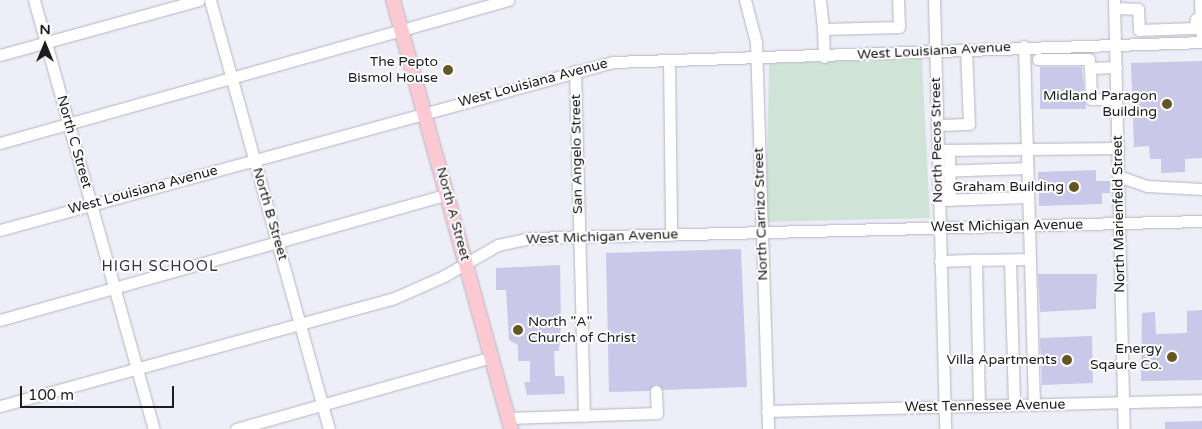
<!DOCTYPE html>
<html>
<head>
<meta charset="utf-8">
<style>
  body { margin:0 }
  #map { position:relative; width:1202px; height:429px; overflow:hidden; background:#eeeef9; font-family:"Varela Round",sans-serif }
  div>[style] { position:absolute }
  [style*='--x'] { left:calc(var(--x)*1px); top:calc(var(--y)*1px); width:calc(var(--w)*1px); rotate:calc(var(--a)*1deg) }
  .green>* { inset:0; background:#cfe4d7 }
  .building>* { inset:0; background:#c9c8e9 }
  .roads { filter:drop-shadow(0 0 1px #b5b5bf) drop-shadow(0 0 1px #b5b5bf) }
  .minor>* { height:11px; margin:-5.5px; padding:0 5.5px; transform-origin:5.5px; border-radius:5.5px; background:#fff }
  .major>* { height:14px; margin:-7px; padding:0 7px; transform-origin:7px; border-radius:7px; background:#fbc9d1 }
  .dots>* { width:14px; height:14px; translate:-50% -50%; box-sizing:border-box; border:2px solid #fff; border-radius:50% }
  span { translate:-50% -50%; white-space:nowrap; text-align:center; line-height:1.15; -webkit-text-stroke:4px #fff; paint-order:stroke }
  .street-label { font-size:14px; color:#1d1c20 }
  .poi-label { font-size:14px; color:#1d1c20 }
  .right { translate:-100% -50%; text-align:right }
  .left { translate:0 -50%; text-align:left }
  .neighbourhood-label { font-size:15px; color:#34343c; letter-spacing:1px }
  .north { position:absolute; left:20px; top:20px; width:50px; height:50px; -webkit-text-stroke:4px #fff; paint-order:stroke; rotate:0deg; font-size:14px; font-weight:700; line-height:20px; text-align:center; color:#1d1c20 }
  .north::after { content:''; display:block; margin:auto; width:18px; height:22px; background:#1d1c20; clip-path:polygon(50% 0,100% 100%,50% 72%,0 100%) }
  .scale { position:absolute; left:20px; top:386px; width:154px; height:22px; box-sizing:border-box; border:2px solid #1d1c20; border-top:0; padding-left:6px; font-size:15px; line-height:18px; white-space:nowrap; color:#1d1c20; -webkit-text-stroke:4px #fff; paint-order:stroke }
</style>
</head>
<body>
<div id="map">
  <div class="green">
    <div style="clip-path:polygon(922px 59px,930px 218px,766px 222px,769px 63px)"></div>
  </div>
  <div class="building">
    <div style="clip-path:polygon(1202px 61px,1202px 158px,1185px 159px,1185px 172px,1161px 173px,1161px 159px,1150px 159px,1149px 146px,1134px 147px,1131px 63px)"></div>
    <div style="clip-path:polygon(1040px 67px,1082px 67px,1086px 109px,1040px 109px)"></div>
    <div style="clip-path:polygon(1096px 170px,1096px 181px,1110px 181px,1110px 193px,1102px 193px,1102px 204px,1039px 206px,1038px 172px)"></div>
    <div style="clip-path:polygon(741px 249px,747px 387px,663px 390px,656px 384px,649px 391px,609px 392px,606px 253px)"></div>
    <div style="clip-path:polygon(560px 265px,561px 325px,559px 351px,554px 351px,555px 376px,564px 376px,565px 394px,527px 395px,524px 382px,530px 382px,530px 361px,518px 361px,518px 345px,509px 340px,506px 290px,496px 290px,496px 268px)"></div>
    <div style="clip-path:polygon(1038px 274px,1097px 274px,1096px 309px,1040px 312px)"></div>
    <div style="clip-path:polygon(1202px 310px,1202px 380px,1141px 381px,1142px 313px,1155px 312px,1156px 334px,1187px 333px,1187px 311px)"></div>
    <div style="clip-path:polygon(1092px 336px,1093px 383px,1042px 385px,1040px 338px)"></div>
    <div style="clip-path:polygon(1202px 421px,1202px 429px,1165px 429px,1165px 422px)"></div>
  </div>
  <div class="roads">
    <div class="minor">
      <div style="--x:34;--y:0;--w:445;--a:74.4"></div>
      <div style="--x:210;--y:0;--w:445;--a:74.5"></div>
      <div style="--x:745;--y:0;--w:43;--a:75.3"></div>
      <div style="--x:756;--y:42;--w:387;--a:88.2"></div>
      <div style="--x:820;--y:0;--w:29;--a:84"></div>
      <div style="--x:934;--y:0;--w:429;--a:88.5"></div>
      <div style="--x:1114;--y:0;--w:429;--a:88.7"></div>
      <div style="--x:1200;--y:0;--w:42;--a:87.3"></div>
      <div style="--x:1114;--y:8;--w:24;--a:2"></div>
      <div style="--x:1138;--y:9;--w:21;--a:87"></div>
      <div style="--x:1139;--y:30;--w:55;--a:-2.1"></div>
      <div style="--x:1194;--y:28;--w:9;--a:-77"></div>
      <div style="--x:1196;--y:19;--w:5;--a:-11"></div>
      <div style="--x:1024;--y:46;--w:359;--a:88.4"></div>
      <div style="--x:0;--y:55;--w:206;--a:-15.4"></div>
      <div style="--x:824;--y:57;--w:28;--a:-92"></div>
      <div style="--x:823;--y:29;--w:76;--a:-1.5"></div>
      <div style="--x:899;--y:27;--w:27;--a:-92"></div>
      <div style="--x:1038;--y:59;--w:51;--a:0"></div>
      <div style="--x:669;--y:60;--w:175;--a:89.3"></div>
      <div style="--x:1089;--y:61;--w:7;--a:82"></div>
      <div style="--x:1090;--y:68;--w:26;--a:-2"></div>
      <div style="--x:1090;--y:68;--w:31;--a:88"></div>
      <div style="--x:1091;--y:99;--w:25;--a:0"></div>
      <div style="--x:575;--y:71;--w:345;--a:88.5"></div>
      <div style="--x:937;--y:125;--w:32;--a:-2"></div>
      <div style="--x:969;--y:124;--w:75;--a:-92.3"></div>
      <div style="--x:0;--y:143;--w:528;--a:-15.72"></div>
      <div style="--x:938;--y:150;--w:180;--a:-0.6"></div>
      <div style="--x:949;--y:150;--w:50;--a:88.9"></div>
      <div style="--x:938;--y:171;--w:89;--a:-1.9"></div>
      <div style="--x:1118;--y:176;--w:31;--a:19"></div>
      <div style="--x:1147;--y:186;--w:55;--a:3.1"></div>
      <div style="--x:939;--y:200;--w:89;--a:-1.9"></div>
      <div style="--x:0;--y:230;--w:636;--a:-15.33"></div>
      <div style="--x:613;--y:62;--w:589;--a:-1.94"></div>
      <div style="--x:1010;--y:260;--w:145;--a:88.4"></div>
      <div style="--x:940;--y:261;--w:36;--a:-2"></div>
      <div style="--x:0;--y:320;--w:464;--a:-15.7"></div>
      <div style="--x:0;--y:406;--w:406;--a:-15.3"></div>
      <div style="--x:392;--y:299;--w:57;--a:-23.9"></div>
      <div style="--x:444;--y:276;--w:62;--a:-29.9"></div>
      <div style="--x:498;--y:245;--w:33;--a:-12"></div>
      <div style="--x:530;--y:238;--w:672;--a:-1.45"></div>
      <div style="--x:979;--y:406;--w:146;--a:-91.2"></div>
      <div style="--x:976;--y:260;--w:54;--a:-1.1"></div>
      <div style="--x:767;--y:411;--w:435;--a:-1.4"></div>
      <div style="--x:508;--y:418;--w:149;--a:-1.9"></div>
      <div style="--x:657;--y:413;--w:22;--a:-93"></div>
      <div style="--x:236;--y:429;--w:266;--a:-15.7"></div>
    </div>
    <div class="major">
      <div style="--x:393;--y:0;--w:445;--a:74.6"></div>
    </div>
  </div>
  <div class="dots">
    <div style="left:448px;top:70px;background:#645724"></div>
    <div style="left:1167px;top:104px;background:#645724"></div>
    <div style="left:1074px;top:187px;background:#645724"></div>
    <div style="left:518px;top:330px;background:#645724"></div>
    <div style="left:1172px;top:357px;background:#645724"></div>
    <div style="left:1067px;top:360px;background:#645724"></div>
  </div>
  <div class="street-label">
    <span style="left:934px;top:51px;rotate:-3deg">West Louisiana Avenue</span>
    <span style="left:533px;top:83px;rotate:-15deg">West Louisiana Avenue</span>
    <span style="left:937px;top:140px;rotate:-91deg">North Pecos Street</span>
    <span style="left:74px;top:142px;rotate:74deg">North C Street</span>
    <span style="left:577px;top:154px;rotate:-91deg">San Angelo Street</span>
    <span style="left:143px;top:190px;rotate:-15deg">West Louisiana Avenue</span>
    <span style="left:270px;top:214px;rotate:74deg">North B Street</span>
    <span style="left:453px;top:214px;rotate:75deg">North A Street</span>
    <span style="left:761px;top:214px;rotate:-92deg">North Carrizo Street</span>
    <span style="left:1119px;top:214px;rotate:-91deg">North Marienfeld Street</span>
    <span style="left:1007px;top:226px;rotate:-1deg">West Michigan Avenue</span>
    <span style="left:602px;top:237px;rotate:-2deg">West Michigan Avenue</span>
    <span style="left:985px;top:406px;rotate:-1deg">West Tennessee Avenue</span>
  </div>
  <div class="poi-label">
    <span class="right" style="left:438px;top:70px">The Pepto<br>Bismol House</span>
    <span class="right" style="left:1157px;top:104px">Midland Paragon<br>Building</span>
    <span class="right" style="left:1064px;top:187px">Graham Building</span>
    <span class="left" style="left:528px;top:330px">North "A"<br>Church of Christ</span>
    <span class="right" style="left:1162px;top:357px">Energy<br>Sqaure Co.</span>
    <span class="right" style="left:1057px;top:360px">Villa Apartments</span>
  </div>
  <div class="neighbourhood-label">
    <span style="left:160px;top:267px">HIGH SCHOOL</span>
  </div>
  <div class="north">N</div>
  <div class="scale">100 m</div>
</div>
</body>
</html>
